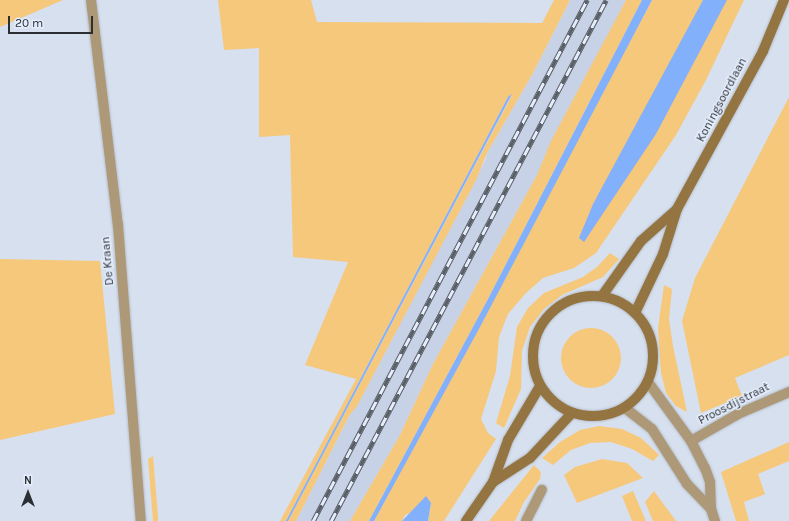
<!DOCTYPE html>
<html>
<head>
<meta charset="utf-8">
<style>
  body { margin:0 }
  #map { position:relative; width:789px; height:521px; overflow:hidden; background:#d7e0ee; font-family:Karla,sans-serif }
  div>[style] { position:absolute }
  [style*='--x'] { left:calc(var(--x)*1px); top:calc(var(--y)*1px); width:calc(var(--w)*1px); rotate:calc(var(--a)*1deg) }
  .built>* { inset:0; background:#c7d2e7 }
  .green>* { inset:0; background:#f6c87c }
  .round { border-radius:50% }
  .water>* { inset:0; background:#83b0fa }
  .roads { filter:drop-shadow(0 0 1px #b5bdc9) drop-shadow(0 0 1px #b5bdc9) }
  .lane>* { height:10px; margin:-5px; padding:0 5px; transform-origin:5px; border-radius:5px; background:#ad9877 }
  .street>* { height:10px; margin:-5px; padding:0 5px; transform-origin:5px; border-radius:5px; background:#ad9877 }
  .secondary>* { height:10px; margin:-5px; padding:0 5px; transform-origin:5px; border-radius:5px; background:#947541 }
  .secondary>.ring { margin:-5px; padding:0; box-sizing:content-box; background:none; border:10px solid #947541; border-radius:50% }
  .rail>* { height:4.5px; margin-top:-2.25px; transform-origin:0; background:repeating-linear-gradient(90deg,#e4edfc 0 9px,#5a5f66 0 18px); box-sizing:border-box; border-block:1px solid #5a5f66 }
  span { translate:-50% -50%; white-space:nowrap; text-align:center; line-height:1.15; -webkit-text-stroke:3px #e4edfc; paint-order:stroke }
  .street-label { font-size:12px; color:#2b2f34 }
  .north { position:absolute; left:8px; top:473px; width:40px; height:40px; -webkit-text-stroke:3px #e4edfc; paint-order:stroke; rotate:0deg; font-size:11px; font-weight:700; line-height:16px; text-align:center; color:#2b2f34 }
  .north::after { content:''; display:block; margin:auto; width:14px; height:18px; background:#2b2f34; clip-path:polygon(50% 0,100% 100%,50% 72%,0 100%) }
  .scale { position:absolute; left:8px; top:16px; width:85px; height:18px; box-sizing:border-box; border:2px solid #2b2f34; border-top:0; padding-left:5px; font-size:12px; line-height:14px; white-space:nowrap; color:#2b2f34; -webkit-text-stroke:3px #e4edfc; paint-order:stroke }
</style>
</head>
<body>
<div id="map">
  <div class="built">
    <div style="clip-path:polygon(570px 0,626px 0,537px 175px,433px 364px,400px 435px,350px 521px,296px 521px,349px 416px,357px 406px,486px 159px,487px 153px,532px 75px)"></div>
  </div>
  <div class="green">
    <div style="clip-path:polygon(0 0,63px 0,0 27px)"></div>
    <div style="clip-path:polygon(218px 0,311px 0,317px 22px,542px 23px,554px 0,570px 0,532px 75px,487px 153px,476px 180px,357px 406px,349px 416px,296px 521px,288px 521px,512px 95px,508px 97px,286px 521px,280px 521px,356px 379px,305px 365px,348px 262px,293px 257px,290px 135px,259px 137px,259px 48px,224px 50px)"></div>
    <div style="clip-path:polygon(626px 0,642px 0,488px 299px,369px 521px,350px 521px,400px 435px,433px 364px,537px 175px,551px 141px)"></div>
    <div style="clip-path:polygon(652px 0,744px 0,706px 80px,676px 135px,596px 253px,574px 268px,543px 278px,525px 294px,508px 314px,499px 337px,496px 371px,481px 419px,488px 433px,496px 439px,444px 521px,428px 521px,431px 504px,405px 515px,402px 521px,374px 521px)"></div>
    <div style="clip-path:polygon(789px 97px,789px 355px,735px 378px,742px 396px,701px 413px,682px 321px,695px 278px)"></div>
    <div style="clip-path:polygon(610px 253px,619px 259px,603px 277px,562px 295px,544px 309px,530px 327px,522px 351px,521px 389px,504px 428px,496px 423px,510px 376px,517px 327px,528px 308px,544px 293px,583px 277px,597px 267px)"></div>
    <div style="clip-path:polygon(0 259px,100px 261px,115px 414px,0 440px)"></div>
    <div style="clip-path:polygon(664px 285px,672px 289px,669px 319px,673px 346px,687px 412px,676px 406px,666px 393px,661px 373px,658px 328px)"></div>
    <div class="round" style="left:561px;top:328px;width:60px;height:60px"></div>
    <div style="clip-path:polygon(599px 426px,622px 429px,641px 438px,659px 455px,653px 461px,632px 449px,611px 442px,590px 443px,571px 450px,553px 465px,542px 458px,560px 442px,580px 430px)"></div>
    <div style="clip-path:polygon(789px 442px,789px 461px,758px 474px,765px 494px,744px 502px,749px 521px,736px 521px,721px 472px)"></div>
    <div style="clip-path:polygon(153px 456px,158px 516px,158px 521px,153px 521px,148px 459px)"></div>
    <div style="clip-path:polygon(602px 459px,627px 463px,643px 478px,577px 503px,564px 475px,575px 467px)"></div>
    <div style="clip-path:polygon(534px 465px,541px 472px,540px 479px,524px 502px,515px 521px,489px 521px)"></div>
    <div style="clip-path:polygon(633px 491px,646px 521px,632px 521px,622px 496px)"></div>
    <div style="clip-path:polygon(654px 491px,676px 521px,653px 521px,645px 502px)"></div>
  </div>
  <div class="water">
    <div style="clip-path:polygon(642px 0,652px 0,480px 327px,374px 521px,369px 521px,488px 299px)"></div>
    <div style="clip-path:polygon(703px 0,727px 0,656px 134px,584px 242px,579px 238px,593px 204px)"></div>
    <div style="clip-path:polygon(512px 94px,288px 521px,286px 521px,508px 97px)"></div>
    <div style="clip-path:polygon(426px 496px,431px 503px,428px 521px,402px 521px)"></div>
  </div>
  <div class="roads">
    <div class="lane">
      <div style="--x:691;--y:441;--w:54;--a:-29.9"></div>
      <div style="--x:738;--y:414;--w:56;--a:-23.3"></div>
    </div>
    <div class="street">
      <div style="--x:91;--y:0;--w:227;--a:83.2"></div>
      <div style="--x:118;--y:225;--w:297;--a:85.6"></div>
      <div style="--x:648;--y:382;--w:73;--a:53.9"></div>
      <div style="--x:691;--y:441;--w:30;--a:63"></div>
      <div style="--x:705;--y:468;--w:15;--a:70"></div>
      <div style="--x:710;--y:482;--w:27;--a:88"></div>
      <div style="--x:711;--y:509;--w:13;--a:72"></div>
      <div style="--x:625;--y:408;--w:34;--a:38"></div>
      <div style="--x:652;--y:429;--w:65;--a:57.5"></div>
      <div style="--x:687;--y:484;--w:35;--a:46"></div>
      <div style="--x:526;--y:521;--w:35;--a:-63"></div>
    </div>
    <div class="secondary">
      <div class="ring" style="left:533px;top:296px;width:110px;height:110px"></div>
      <div style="--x:602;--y:296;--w:67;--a:-54.7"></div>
      <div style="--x:641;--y:241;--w:48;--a:-41.6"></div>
      <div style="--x:635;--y:313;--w:65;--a:-64.6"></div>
      <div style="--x:663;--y:254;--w:47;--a:-72.7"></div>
      <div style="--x:677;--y:209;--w:180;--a:-61.4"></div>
      <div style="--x:763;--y:51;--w:55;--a:-67.6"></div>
      <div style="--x:493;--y:482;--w:44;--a:-33"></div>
      <div style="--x:530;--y:458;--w:62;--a:-47"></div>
      <div style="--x:466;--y:521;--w:47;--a:-55.3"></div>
      <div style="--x:493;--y:482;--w:45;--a:-70.3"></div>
      <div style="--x:508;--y:440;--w:63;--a:-59.3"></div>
    </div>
  </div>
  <div class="rail">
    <div style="--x:313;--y:521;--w:589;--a:-62.26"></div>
    <div style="--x:331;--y:521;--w:589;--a:-62.17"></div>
  </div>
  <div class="street-label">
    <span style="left:722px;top:100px;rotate:-62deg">Koningsoordlaan</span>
    <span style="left:108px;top:261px;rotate:-95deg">De Kraan</span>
    <span style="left:734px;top:404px;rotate:-27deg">Proosdijstraat</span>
  </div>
  <div class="north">N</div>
  <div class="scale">20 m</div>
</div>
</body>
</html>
